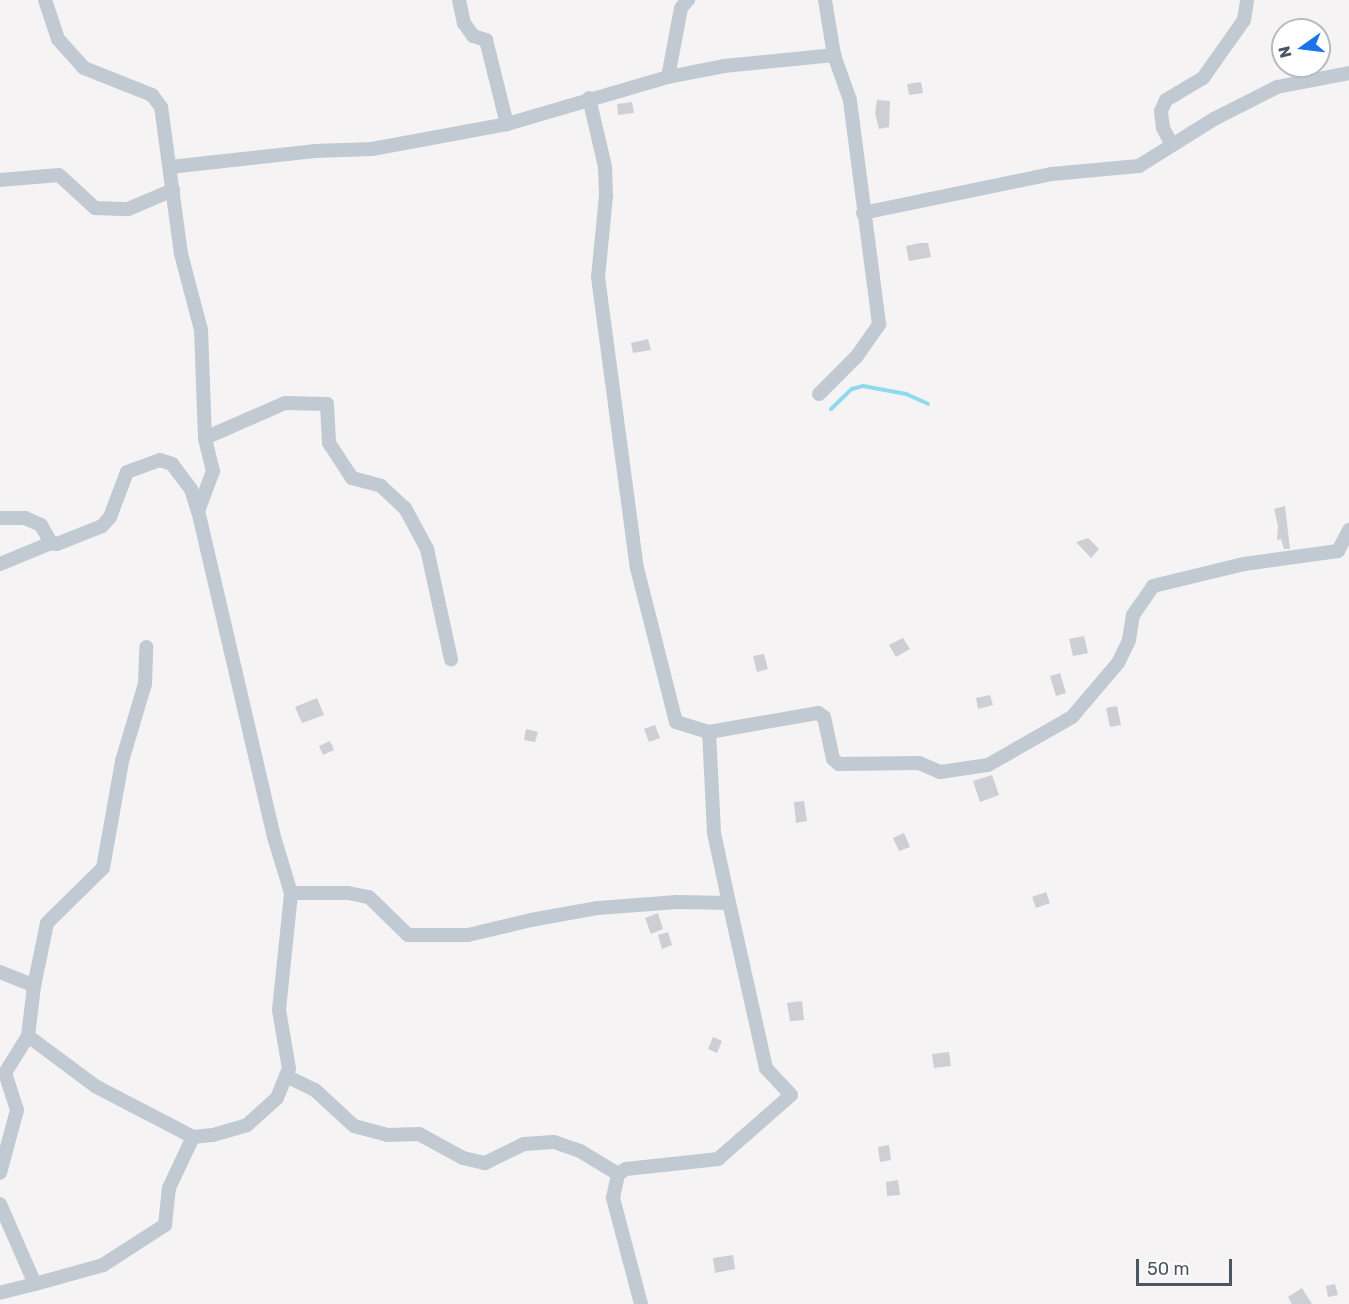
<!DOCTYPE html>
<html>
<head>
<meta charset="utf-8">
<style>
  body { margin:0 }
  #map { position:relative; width:1349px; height:1304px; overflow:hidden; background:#f5f3f3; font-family:Rubik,sans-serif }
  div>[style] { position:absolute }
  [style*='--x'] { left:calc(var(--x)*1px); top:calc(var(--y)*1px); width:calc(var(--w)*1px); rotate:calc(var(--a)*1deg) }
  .stream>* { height:4px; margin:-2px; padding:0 2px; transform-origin:2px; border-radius:2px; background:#90daee }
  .building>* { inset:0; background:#cdcfd5 }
  .minor>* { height:14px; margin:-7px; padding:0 7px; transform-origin:7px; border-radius:7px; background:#c1cad2 }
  span { translate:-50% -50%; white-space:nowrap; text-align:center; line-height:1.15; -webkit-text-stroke:4.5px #fff; paint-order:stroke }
  .north { position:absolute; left:1271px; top:18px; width:60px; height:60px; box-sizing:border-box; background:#fff; border:2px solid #b7bbc0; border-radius:50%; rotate:256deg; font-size:16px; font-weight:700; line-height:24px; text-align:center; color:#4a5661 }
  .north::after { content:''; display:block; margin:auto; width:21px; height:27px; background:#1a73e8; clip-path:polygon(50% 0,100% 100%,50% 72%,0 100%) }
  .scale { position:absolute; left:1136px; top:1259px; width:96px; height:27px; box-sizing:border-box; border:3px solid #4a5661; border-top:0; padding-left:8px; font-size:18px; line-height:21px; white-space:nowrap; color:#4a5661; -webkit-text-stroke:4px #fff; paint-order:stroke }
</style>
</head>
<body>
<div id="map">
  <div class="stream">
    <div style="--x:831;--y:409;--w:29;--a:-44"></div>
    <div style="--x:852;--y:389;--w:11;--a:-15"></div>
    <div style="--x:863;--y:386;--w:44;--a:10.5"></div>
    <div style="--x:906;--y:394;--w:24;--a:24"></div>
  </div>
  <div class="building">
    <div style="clip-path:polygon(921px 82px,923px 93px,909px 95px,907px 84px)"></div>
    <div style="clip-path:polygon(877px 100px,890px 101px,889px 127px,879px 129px,875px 113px)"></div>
    <div style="clip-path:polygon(632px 102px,634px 113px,618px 115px,617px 104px)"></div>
    <div style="clip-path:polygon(920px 243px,928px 243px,931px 257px,909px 261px,906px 246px)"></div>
    <div style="clip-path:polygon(648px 339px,651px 350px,633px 353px,631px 343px)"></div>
    <div style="clip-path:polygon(1285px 506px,1290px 549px,1284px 549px,1281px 539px,1277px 540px,1278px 526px,1274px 509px)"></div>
    <div style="clip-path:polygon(1088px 538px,1099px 549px,1091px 558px,1076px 542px)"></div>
    <div style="clip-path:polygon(1084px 636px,1088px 653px,1073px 656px,1069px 639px)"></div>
    <div style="clip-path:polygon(903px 638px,910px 649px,896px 657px,889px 645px)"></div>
    <div style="clip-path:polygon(764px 654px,768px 669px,757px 672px,753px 656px)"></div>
    <div style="clip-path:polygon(1060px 673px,1066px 693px,1056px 696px,1050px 676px)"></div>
    <div style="clip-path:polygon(990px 695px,993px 705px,978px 709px,976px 698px)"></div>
    <div style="clip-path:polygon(317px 698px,324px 715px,302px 723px,295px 707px)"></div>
    <div style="clip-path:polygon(1117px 706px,1121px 725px,1110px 727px,1106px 708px)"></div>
    <div style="clip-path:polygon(655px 725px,660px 738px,649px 742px,644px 729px)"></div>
    <div style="clip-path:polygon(526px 729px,538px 732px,535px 742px,524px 740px)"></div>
    <div style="clip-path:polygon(330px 741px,334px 750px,323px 755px,319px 746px)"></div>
    <div style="clip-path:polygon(992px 775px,999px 795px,980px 802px,973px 781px)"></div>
    <div style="clip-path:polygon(804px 801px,807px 821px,796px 823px,794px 802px)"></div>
    <div style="clip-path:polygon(904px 833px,910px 847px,899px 851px,893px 838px)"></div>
    <div style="clip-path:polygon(1046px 892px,1050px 903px,1036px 908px,1032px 897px)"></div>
    <div style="clip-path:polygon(658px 913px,663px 929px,651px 934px,645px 918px)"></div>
    <div style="clip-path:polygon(668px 932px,672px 945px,662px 949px,658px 935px)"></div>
    <div style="clip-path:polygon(802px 1001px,804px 1020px,790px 1021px,787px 1003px)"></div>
    <div style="clip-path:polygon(713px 1037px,722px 1041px,717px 1053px,708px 1049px)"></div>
    <div style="clip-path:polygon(949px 1052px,951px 1066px,934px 1068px,932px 1054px)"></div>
    <div style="clip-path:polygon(889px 1145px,891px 1160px,880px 1162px,878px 1147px)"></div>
    <div style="clip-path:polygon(898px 1180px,900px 1195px,887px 1196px,886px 1182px)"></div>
    <div style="clip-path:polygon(733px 1255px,735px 1269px,715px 1273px,713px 1258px)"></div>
    <div style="clip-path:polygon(1335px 1284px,1338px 1295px,1328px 1297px,1326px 1286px)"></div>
    <div style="clip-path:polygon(1302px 1288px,1312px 1304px,1292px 1304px,1288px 1297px)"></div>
  </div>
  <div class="minor">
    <div style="--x:459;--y:0;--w:24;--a:78"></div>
    <div style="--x:464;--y:23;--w:16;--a:55"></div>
    <div style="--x:473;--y:36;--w:14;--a:17"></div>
    <div style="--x:486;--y:40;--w:87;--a:76"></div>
    <div style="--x:668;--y:77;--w:70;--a:-79.3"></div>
    <div style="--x:681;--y:8;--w:11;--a:-49"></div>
    <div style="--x:589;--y:98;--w:71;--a:76.9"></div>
    <div style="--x:605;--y:167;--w:29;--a:88"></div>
    <div style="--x:606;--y:196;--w:81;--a:95.6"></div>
    <div style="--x:598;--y:277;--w:294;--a:82.4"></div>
    <div style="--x:637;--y:568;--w:159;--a:75.8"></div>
    <div style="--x:676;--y:722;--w:34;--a:17"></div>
    <div style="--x:709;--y:732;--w:111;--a:-9.9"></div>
    <div style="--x:818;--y:713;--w:7;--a:34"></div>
    <div style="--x:824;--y:717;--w:43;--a:77.9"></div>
    <div style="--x:833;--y:759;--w:8;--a:40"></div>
    <div style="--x:839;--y:764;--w:80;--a:-0.7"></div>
    <div style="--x:919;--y:763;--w:23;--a:23"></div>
    <div style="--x:940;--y:772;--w:49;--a:-8.3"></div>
    <div style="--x:988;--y:765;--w:97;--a:-29.7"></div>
    <div style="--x:1072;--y:717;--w:71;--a:-49.6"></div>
    <div style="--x:1118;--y:663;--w:25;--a:-64"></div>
    <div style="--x:1129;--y:640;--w:25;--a:-81"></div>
    <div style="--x:1133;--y:615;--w:35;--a:-55"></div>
    <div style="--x:1153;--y:586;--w:94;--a:-13.6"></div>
    <div style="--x:1244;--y:564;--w:95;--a:-7.9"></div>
    <div style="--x:1338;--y:551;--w:24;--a:-62"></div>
    <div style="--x:1172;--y:145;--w:19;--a:-118"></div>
    <div style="--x:1163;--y:128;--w:17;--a:-97"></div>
    <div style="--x:1161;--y:111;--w:12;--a:-66"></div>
    <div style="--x:1166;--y:100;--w:43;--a:-30.7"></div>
    <div style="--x:1203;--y:78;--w:71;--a:-54.7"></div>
    <div style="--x:1244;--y:20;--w:20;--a:-81"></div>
    <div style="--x:170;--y:167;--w:145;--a:-6.3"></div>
    <div style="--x:314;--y:151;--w:58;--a:-2"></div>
    <div style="--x:372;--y:149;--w:137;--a:-10.5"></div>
    <div style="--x:507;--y:124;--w:168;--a:-16.3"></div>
    <div style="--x:668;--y:77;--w:57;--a:-11.1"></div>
    <div style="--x:724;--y:66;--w:111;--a:-5.7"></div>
    <div style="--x:0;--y:180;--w:59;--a:-4.8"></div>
    <div style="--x:59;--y:175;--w:49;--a:42.5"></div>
    <div style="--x:95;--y:208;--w:33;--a:2"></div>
    <div style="--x:128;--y:209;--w:49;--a:-22.9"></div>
    <div style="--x:863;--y:213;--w:193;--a:-11.7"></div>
    <div style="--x:1052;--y:174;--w:87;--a:-5.3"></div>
    <div style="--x:1139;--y:166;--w:89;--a:-32.1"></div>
    <div style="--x:1214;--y:119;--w:71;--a:-26.9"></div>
    <div style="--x:1277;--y:87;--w:73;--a:-11"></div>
    <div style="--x:819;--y:394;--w:54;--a:-45"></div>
    <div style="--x:857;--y:356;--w:39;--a:-55"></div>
    <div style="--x:879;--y:324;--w:226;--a:-97.4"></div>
    <div style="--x:850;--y:100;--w:48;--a:-109.6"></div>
    <div style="--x:834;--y:55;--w:56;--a:-99.3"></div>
    <div style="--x:205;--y:438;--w:87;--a:-23.6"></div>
    <div style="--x:285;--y:403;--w:42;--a:1.4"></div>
    <div style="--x:327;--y:404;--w:39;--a:87"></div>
    <div style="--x:329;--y:443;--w:42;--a:56.7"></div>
    <div style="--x:352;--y:478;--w:30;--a:15"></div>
    <div style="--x:381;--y:486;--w:33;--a:43"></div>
    <div style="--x:405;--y:508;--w:47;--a:61.8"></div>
    <div style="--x:427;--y:549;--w:113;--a:77.7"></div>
    <div style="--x:0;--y:518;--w:25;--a:0"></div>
    <div style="--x:25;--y:518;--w:17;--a:24"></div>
    <div style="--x:41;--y:525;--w:21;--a:61"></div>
    <div style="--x:51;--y:543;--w:6;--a:9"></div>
    <div style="--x:57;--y:544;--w:48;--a:-21.8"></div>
    <div style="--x:102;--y:526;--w:12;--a:-48"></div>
    <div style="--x:110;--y:517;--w:48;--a:-69.3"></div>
    <div style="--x:127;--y:472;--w:35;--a:-20"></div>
    <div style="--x:160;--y:460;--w:13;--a:18"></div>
    <div style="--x:172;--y:464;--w:31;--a:53"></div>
    <div style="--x:191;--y:489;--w:21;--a:73"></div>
    <div style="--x:0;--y:564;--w:55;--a:-22.4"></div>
    <div style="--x:291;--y:893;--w:57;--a:0"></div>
    <div style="--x:348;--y:893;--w:21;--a:11"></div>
    <div style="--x:369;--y:897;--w:54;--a:44.3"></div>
    <div style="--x:408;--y:935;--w:60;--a:0"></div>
    <div style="--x:468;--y:935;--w:65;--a:-13.4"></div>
    <div style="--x:531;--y:920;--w:68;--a:-10.2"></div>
    <div style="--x:598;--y:908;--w:79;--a:-4.3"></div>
    <div style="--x:677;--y:902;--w:52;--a:1.1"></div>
    <div style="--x:0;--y:972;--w:37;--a:22"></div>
    <div style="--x:34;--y:986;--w:50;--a:96.8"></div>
    <div style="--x:28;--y:1036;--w:44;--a:121.9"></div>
    <div style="--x:5;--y:1073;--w:39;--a:72"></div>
    <div style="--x:17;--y:1110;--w:65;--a:105.1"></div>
    <div style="--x:34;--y:986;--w:64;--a:-78.3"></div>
    <div style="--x:47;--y:923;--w:78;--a:-44.5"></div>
    <div style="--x:103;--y:868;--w:109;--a:-79.9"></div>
    <div style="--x:122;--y:761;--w:80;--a:-73.4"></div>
    <div style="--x:145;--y:684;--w:37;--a:-88"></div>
    <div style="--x:28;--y:1036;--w:84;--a:36.7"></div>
    <div style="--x:95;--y:1086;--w:110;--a:27.5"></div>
    <div style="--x:193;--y:1137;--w:20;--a:-6"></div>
    <div style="--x:213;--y:1135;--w:35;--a:-16"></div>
    <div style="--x:247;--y:1125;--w:40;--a:-42"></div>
    <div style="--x:277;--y:1098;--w:31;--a:-68"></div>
    <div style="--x:289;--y:1069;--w:60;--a:-99.6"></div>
    <div style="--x:279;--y:1010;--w:118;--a:-84.1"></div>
    <div style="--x:291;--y:893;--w:59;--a:-106.9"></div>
    <div style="--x:274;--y:837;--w:335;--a:-103.1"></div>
    <div style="--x:198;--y:511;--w:43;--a:-69.4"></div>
    <div style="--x:213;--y:471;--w:34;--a:-104"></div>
    <div style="--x:205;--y:438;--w:108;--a:-92.1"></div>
    <div style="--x:201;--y:330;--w:79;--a:-104.7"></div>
    <div style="--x:181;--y:254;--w:148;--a:-97.7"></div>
    <div style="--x:161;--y:107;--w:15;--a:-127"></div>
    <div style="--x:152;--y:95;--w:73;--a:-158.3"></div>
    <div style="--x:84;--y:68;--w:39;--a:-132"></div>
    <div style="--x:58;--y:39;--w:41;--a:-108.4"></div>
    <div style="--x:286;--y:1076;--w:32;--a:26"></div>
    <div style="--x:315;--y:1090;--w:53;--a:42.7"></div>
    <div style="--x:354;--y:1126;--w:34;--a:15"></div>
    <div style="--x:387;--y:1135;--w:32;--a:-2"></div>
    <div style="--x:419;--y:1134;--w:50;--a:28.6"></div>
    <div style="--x:463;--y:1158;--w:23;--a:13"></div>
    <div style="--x:485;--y:1163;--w:43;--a:-26"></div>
    <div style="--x:524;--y:1144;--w:30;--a:-4"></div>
    <div style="--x:554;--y:1142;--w:28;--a:19"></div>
    <div style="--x:580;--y:1151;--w:44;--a:31.2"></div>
    <div style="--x:0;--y:1204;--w:87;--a:66.4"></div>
    <div style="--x:35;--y:1284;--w:36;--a:166"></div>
    <div style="--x:35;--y:1284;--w:71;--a:-15.6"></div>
    <div style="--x:103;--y:1265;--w:74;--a:-32.8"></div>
    <div style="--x:165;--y:1225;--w:37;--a:-84"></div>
    <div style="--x:169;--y:1188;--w:56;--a:-64.8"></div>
    <div style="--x:641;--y:1304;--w:110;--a:-104.8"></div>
    <div style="--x:613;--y:1198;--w:25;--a:-78"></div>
    <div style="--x:618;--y:1174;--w:9;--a:-32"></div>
    <div style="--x:626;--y:1169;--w:93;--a:-6.2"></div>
    <div style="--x:718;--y:1159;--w:97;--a:-41.2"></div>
    <div style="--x:791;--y:1095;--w:37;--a:-133"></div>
    <div style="--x:766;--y:1068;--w:169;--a:-102.6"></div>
    <div style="--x:729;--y:903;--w:72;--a:-102.1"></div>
    <div style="--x:714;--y:833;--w:101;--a:-92.8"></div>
  </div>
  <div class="north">N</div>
  <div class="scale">50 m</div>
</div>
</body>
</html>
